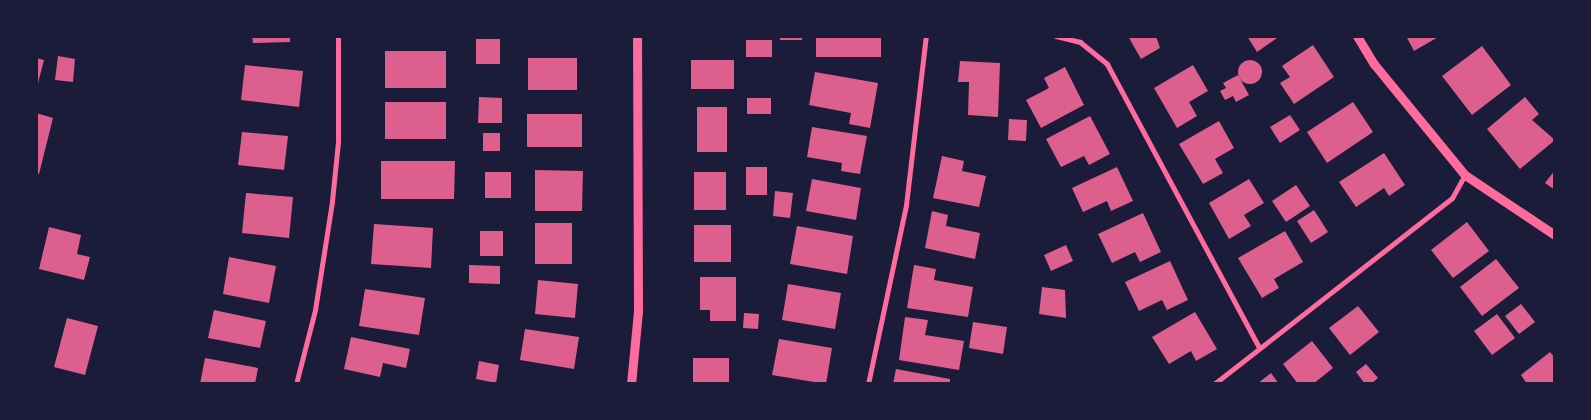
<!DOCTYPE html>
<html>
<head>
<meta charset="utf-8">
<style>
  body { margin:0 }
  #map { position:relative; width:1591px; height:420px; overflow:hidden; background:#1b1b3a; font-family:"IBM Plex Sans",sans-serif }
  div>[style] { position:absolute }
  [style*='--x'] { left:calc(var(--x)*1px); top:calc(var(--y)*1px); width:calc(var(--w)*1px); rotate:calc(var(--a)*1deg) }
  .building>* { inset:0; background:#dd5f8e }
  .round { border-radius:50% }
  .minor>* { height:5px; margin:-2.5px; padding:0 2.5px; transform-origin:2.5px; border-radius:2.5px; background:#ff6b9d }
  .tertiary>* { height:9px; margin:-4.5px; padding:0 4.5px; transform-origin:4.5px; border-radius:4.5px; background:#ff6b9d }
  span { translate:-50% -50%; white-space:nowrap; text-align:center; line-height:1.15; -webkit-text-stroke:4px #1b1b3a; paint-order:stroke }
  .frame { position:absolute; inset:0; border:38px solid #1b1b3a; pointer-events:none }
</style>
</head>
<body>
<div id="map">
  <div class="building">
    <div style="clip-path:polygon(252px 36px,290px 36px,290px 42px,253px 43px)"></div>
    <div style="clip-path:polygon(386px 36px,446px 36px,446px 38px,386px 38px)"></div>
    <div style="clip-path:polygon(780px 36px,802px 36px,802px 40px,780px 40px)"></div>
    <div style="clip-path:polygon(816px 36px,881px 36px,881px 57px,816px 57px)"></div>
    <div style="clip-path:polygon(1128px 36px,1156px 36px,1160px 48px,1141px 59px)"></div>
    <div style="clip-path:polygon(1247px 36px,1280px 36px,1257px 52px)"></div>
    <div style="clip-path:polygon(1406px 36px,1440px 36px,1414px 51px)"></div>
    <div style="clip-path:polygon(476px 39px,500px 39px,500px 64px,476px 64px)"></div>
    <div style="clip-path:polygon(746px 40px,772px 40px,772px 57px,746px 57px)"></div>
    <div style="clip-path:polygon(1313px 45px,1334px 77px,1294px 104px,1280px 83px,1290px 77px,1282px 66px)"></div>
    <div style="clip-path:polygon(1482px 46px,1511px 85px,1472px 115px,1442px 76px)"></div>
    <div style="clip-path:polygon(385px 51px,446px 51px,446px 88px,385px 88px)"></div>
    <div style="clip-path:polygon(58px 56px,75px 59px,73px 82px,55px 80px)"></div>
    <div style="clip-path:polygon(36px 58px,44px 60px,37px 87px,36px 87px)"></div>
    <div style="clip-path:polygon(528px 58px,577px 58px,577px 90px,528px 90px)"></div>
    <div style="clip-path:polygon(691px 60px,734px 60px,734px 89px,691px 89px)"></div>
    <div class="round" style="left:1238px;top:60px;width:24px;height:24px"></div>
    <div style="clip-path:polygon(960px 61px,1000px 63px,998px 117px,968px 115px,969px 82px,958px 82px)"></div>
    <div style="clip-path:polygon(245px 65px,303px 71px,299px 107px,241px 100px)"></div>
    <div style="clip-path:polygon(1193px 65px,1208px 91px,1189px 102px,1197px 116px,1177px 128px,1154px 88px)"></div>
    <div style="clip-path:polygon(1065px 67px,1084px 105px,1041px 128px,1026px 100px,1049px 88px,1044px 78px)"></div>
    <div style="clip-path:polygon(815px 72px,878px 83px,870px 128px,849px 124px,851px 113px,809px 105px)"></div>
    <div style="clip-path:polygon(1238px 75px,1249px 95px,1236px 102px,1233px 96px,1225px 100px,1220px 91px,1226px 88px,1223px 83px)"></div>
    <div style="clip-path:polygon(479px 97px,502px 98px,502px 123px,478px 123px)"></div>
    <div style="clip-path:polygon(1525px 97px,1539px 114px,1532px 120px,1555px 140px,1520px 169px,1487px 129px)"></div>
    <div style="clip-path:polygon(747px 98px,771px 98px,771px 114px,747px 114px)"></div>
    <div style="clip-path:polygon(385px 102px,446px 102px,446px 139px,385px 139px)"></div>
    <div style="clip-path:polygon(1353px 102px,1373px 132px,1327px 163px,1307px 132px)"></div>
    <div style="clip-path:polygon(697px 107px,727px 107px,727px 152px,697px 152px)"></div>
    <div style="clip-path:polygon(36px 113px,53px 118px,39px 174px,36px 174px)"></div>
    <div style="clip-path:polygon(527px 114px,582px 114px,582px 147px,527px 147px)"></div>
    <div style="clip-path:polygon(1290px 115px,1300px 130px,1280px 143px,1270px 127px)"></div>
    <div style="clip-path:polygon(1090px 116px,1110px 154px,1089px 165px,1084px 156px,1061px 167px,1046px 139px)"></div>
    <div style="clip-path:polygon(1009px 119px,1027px 120px,1026px 141px,1008px 140px)"></div>
    <div style="clip-path:polygon(1219px 121px,1234px 148px,1215px 159px,1223px 173px,1203px 184px,1179px 144px)"></div>
    <div style="clip-path:polygon(812px 127px,867px 136px,860px 174px,841px 171px,842px 163px,807px 157px)"></div>
    <div style="clip-path:polygon(242px 132px,288px 136px,284px 170px,238px 165px)"></div>
    <div style="clip-path:polygon(483px 133px,500px 133px,500px 151px,483px 151px)"></div>
    <div style="clip-path:polygon(1384px 153px,1405px 185px,1389px 196px,1384px 188px,1356px 207px,1339px 182px)"></div>
    <div style="clip-path:polygon(942px 156px,964px 161px,962px 171px,986px 176px,979px 207px,933px 198px)"></div>
    <div style="clip-path:polygon(381px 161px,455px 161px,454px 199px,381px 199px)"></div>
    <div style="clip-path:polygon(746px 167px,767px 167px,767px 195px,746px 195px)"></div>
    <div style="clip-path:polygon(1117px 167px,1133px 201px,1111px 211px,1107px 201px,1083px 212px,1072px 188px)"></div>
    <div style="clip-path:polygon(535px 170px,583px 171px,582px 211px,535px 211px)"></div>
    <div style="clip-path:polygon(1555px 170px,1555px 190px,1545px 183px)"></div>
    <div style="clip-path:polygon(485px 172px,511px 172px,511px 198px,485px 198px)"></div>
    <div style="clip-path:polygon(694px 172px,726px 172px,726px 210px,694px 210px)"></div>
    <div style="clip-path:polygon(812px 179px,861px 188px,856px 220px,806px 211px)"></div>
    <div style="clip-path:polygon(1249px 179px,1264px 203px,1244px 215px,1251px 226px,1229px 239px,1209px 203px)"></div>
    <div style="clip-path:polygon(1296px 185px,1310px 206px,1286px 222px,1272px 201px)"></div>
    <div style="clip-path:polygon(775px 191px,793px 193px,790px 218px,773px 216px)"></div>
    <div style="clip-path:polygon(246px 193px,293px 197px,289px 238px,242px 233px)"></div>
    <div style="clip-path:polygon(1314px 210px,1328px 232px,1311px 243px,1297px 221px)"></div>
    <div style="clip-path:polygon(932px 211px,948px 215px,946px 226px,980px 233px,975px 259px,925px 248px)"></div>
    <div style="clip-path:polygon(1143px 213px,1161px 252px,1140px 262px,1135px 252px,1112px 263px,1098px 234px)"></div>
    <div style="clip-path:polygon(1467px 222px,1489px 251px,1453px 278px,1431px 250px)"></div>
    <div style="clip-path:polygon(535px 223px,572px 223px,572px 264px,535px 264px)"></div>
    <div style="clip-path:polygon(374px 224px,433px 228px,431px 268px,371px 264px)"></div>
    <div style="clip-path:polygon(694px 225px,731px 225px,731px 262px,694px 262px)"></div>
    <div style="clip-path:polygon(797px 226px,853px 236px,847px 274px,790px 264px)"></div>
    <div style="clip-path:polygon(49px 227px,81px 235px,77px 254px,90px 257px,84px 280px,39px 269px)"></div>
    <div style="clip-path:polygon(480px 231px,503px 231px,503px 256px,480px 256px)"></div>
    <div style="clip-path:polygon(1285px 231px,1303px 262px,1274px 279px,1279px 288px,1262px 298px,1238px 258px)"></div>
    <div style="clip-path:polygon(1066px 245px,1073px 261px,1051px 271px,1044px 255px)"></div>
    <div style="clip-path:polygon(229px 257px,276px 266px,269px 303px,223px 294px)"></div>
    <div style="clip-path:polygon(1496px 259px,1519px 288px,1482px 316px,1460px 287px)"></div>
    <div style="clip-path:polygon(1170px 261px,1188px 300px,1167px 310px,1162px 300px,1139px 311px,1125px 282px)"></div>
    <div style="clip-path:polygon(469px 265px,500px 266px,500px 284px,469px 283px)"></div>
    <div style="clip-path:polygon(914px 265px,936px 269px,934px 280px,973px 287px,968px 317px,907px 308px)"></div>
    <div style="clip-path:polygon(700px 277px,736px 277px,736px 321px,710px 321px,710px 310px,700px 310px)"></div>
    <div style="clip-path:polygon(538px 280px,578px 284px,575px 318px,535px 314px)"></div>
    <div style="clip-path:polygon(788px 284px,841px 293px,835px 329px,782px 320px)"></div>
    <div style="clip-path:polygon(1042px 287px,1065px 290px,1066px 318px,1039px 314px)"></div>
    <div style="clip-path:polygon(365px 289px,425px 298px,419px 335px,359px 326px)"></div>
    <div style="clip-path:polygon(1521px 304px,1535px 322px,1519px 334px,1505px 316px)"></div>
    <div style="clip-path:polygon(1358px 306px,1379px 332px,1350px 355px,1329px 328px)"></div>
    <div style="clip-path:polygon(214px 310px,266px 321px,260px 348px,208px 338px)"></div>
    <div style="clip-path:polygon(1195px 312px,1217px 349px,1196px 361px,1191px 351px,1169px 364px,1152px 337px)"></div>
    <div style="clip-path:polygon(744px 313px,759px 314px,758px 329px,743px 328px)"></div>
    <div style="clip-path:polygon(1497px 314px,1515px 338px,1492px 355px,1474px 331px)"></div>
    <div style="clip-path:polygon(905px 317px,928px 320px,925px 335px,964px 341px,959px 370px,899px 360px)"></div>
    <div style="clip-path:polygon(67px 318px,98px 326px,85px 375px,54px 367px)"></div>
    <div style="clip-path:polygon(973px 322px,1007px 327px,1003px 354px,969px 348px)"></div>
    <div style="clip-path:polygon(525px 329px,579px 337px,574px 369px,520px 360px)"></div>
    <div style="clip-path:polygon(351px 337px,410px 349px,406px 368px,383px 363px,380px 377px,344px 369px)"></div>
    <div style="clip-path:polygon(779px 339px,832px 348px,826px 384px,772px 375px)"></div>
    <div style="clip-path:polygon(1312px 341px,1333px 368px,1313px 384px,1298px 384px,1283px 364px)"></div>
    <div style="clip-path:polygon(1550px 352px,1555px 358px,1555px 384px,1527px 384px,1521px 375px)"></div>
    <div style="clip-path:polygon(205px 358px,258px 368px,255px 384px,200px 384px)"></div>
    <div style="clip-path:polygon(693px 358px,729px 358px,729px 384px,693px 384px)"></div>
    <div style="clip-path:polygon(479px 361px,499px 365px,496px 383px,476px 379px)"></div>
    <div style="clip-path:polygon(1366px 364px,1378px 378px,1371px 384px,1365px 384px,1356px 372px)"></div>
    <div style="clip-path:polygon(896px 369px,950px 379px,950px 384px,893px 384px)"></div>
    <div style="clip-path:polygon(1271px 373px,1279px 384px,1257px 384px)"></div>
  </div>
  <div class="minor">
    <div style="--x:1056;--y:36;--w:25;--a:14"></div>
    <div style="--x:1080;--y:42;--w:35;--a:39"></div>
    <div style="--x:1107;--y:64;--w:322;--a:61.8"></div>
    <div style="--x:296;--y:384;--w:76;--a:-75.6"></div>
    <div style="--x:315;--y:310;--w:110;--a:-81.1"></div>
    <div style="--x:332;--y:201;--w:59;--a:-84.2"></div>
    <div style="--x:338;--y:142;--w:106;--a:-90"></div>
    <div style="--x:868;--y:384;--w:183;--a:-78"></div>
    <div style="--x:906;--y:205;--w:170;--a:-83.3"></div>
    <div style="--x:1214;--y:384;--w:302;--a:-38"></div>
    <div style="--x:1452;--y:198;--w:26;--a:-61"></div>
  </div>
  <div class="tertiary">
    <div style="--x:1357;--y:36;--w:33;--a:59"></div>
    <div style="--x:1374;--y:64;--w:144;--a:50.7"></div>
    <div style="--x:1465;--y:175;--w:108;--a:33.7"></div>
    <div style="--x:631;--y:384;--w:73;--a:-84.5"></div>
    <div style="--x:638;--y:311;--w:275;--a:-90.2"></div>
  </div>
  <div class="frame"></div>
</div>
</body>
</html>
